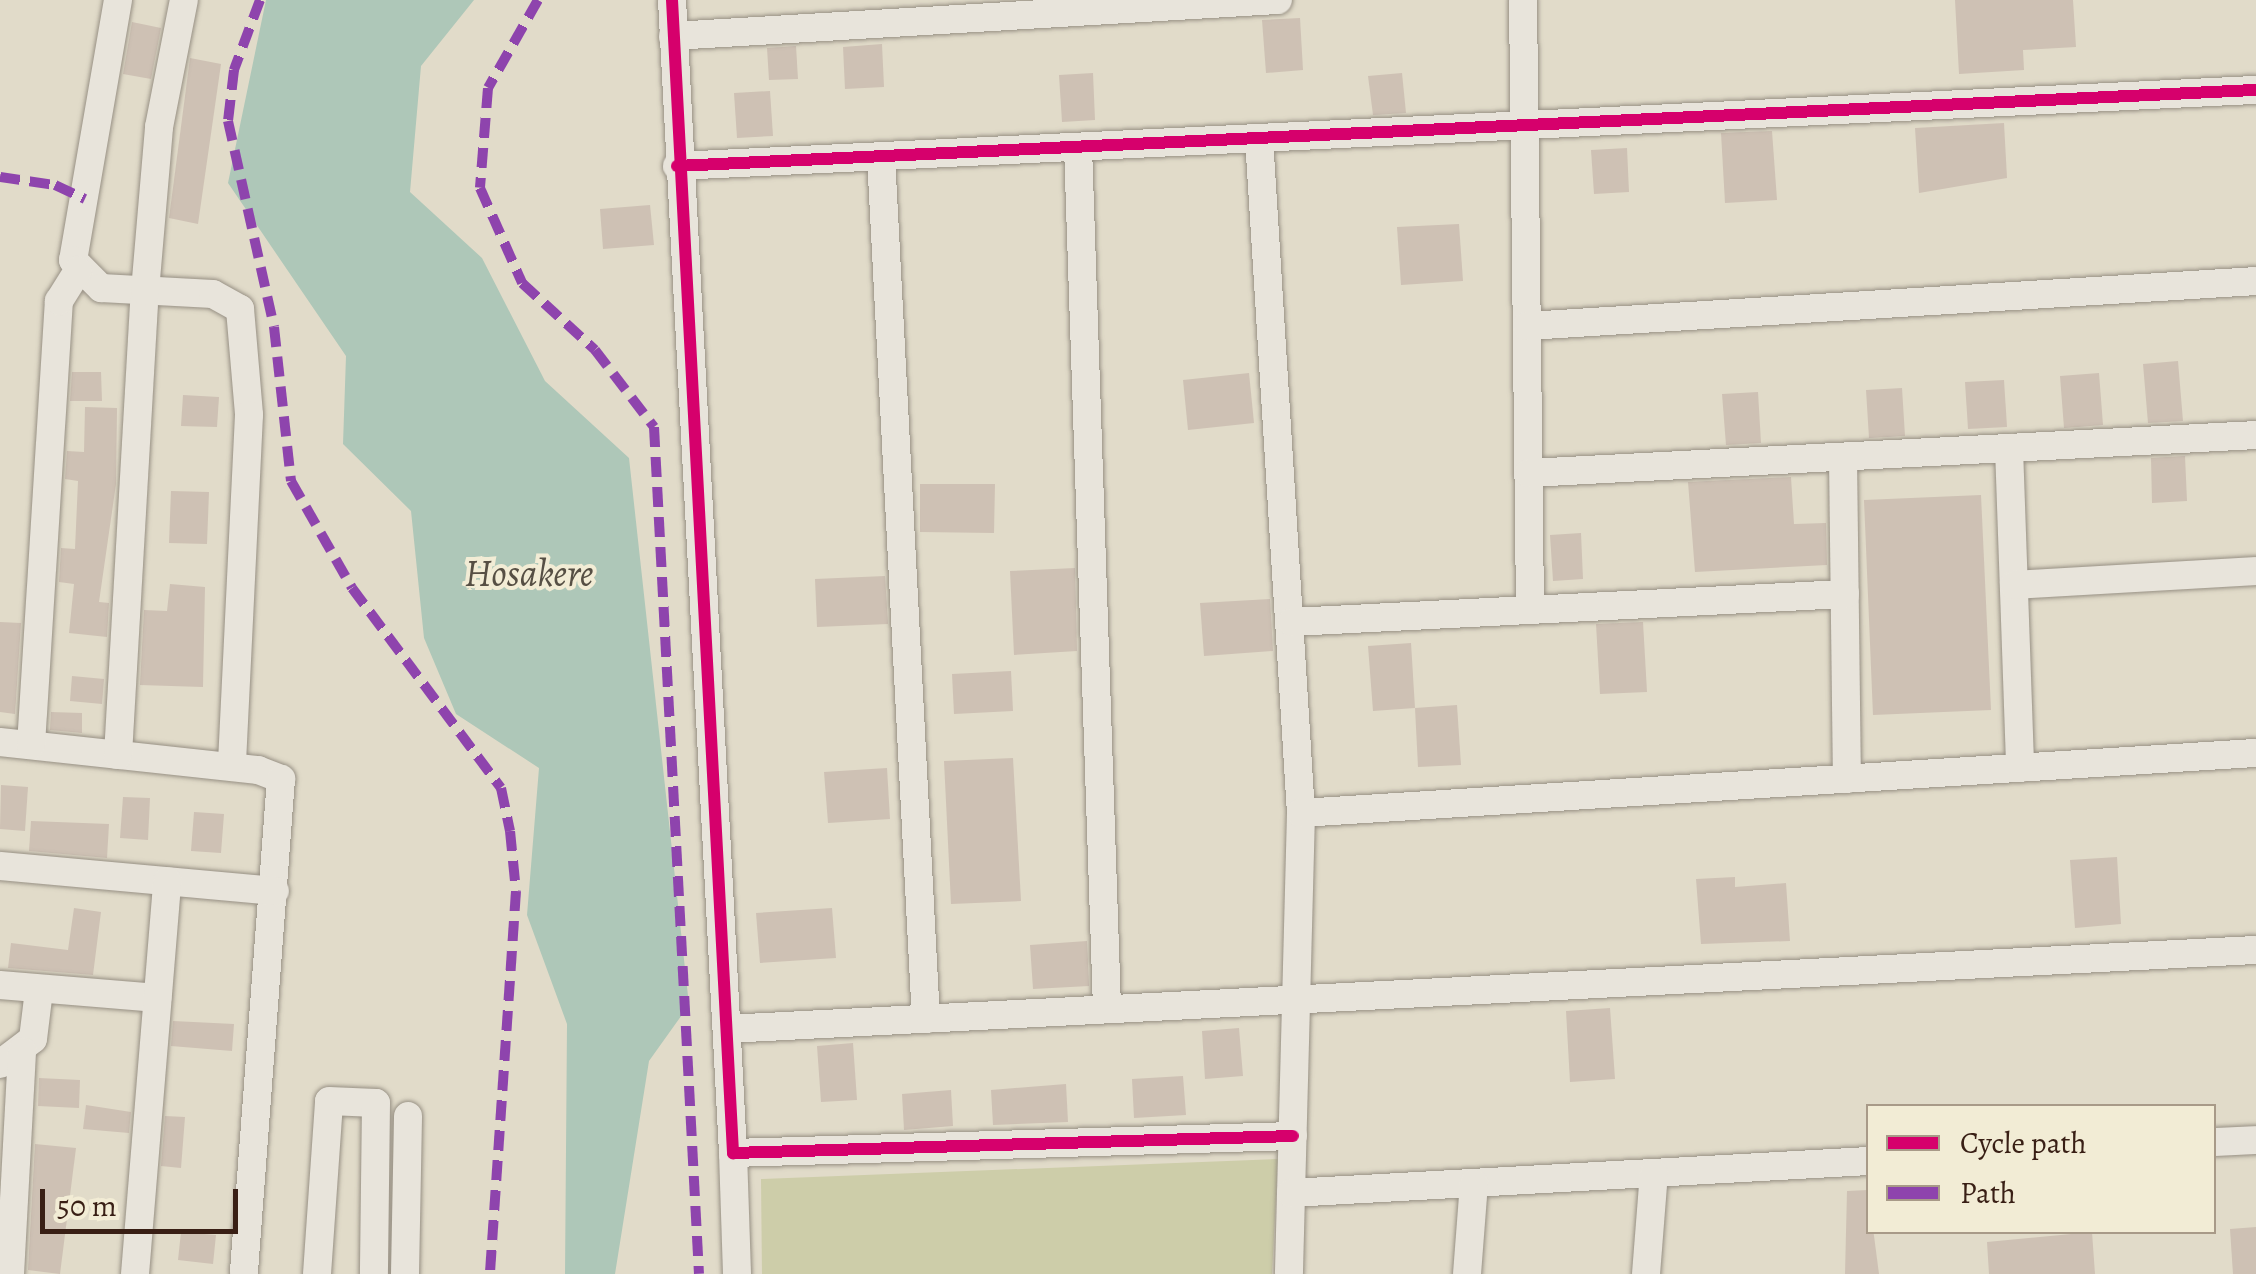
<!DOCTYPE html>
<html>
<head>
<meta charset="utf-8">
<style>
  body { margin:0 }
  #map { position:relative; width:2256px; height:1274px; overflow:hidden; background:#e1dbc9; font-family:Alegreya,serif }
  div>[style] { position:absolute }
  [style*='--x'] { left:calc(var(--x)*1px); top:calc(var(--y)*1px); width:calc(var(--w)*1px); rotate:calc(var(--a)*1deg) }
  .green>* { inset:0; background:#cdcda9 }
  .water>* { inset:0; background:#aec7b8 }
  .building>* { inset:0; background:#cec1b4 }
  .roads { filter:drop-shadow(0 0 2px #979084) drop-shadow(0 0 2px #979084) }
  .minor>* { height:28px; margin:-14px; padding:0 14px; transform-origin:14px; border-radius:14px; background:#e8e4db }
  .quiet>* { height:10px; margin-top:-5px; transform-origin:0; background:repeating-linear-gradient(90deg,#8e44ad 0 20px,transparent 0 30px) }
  .cycleway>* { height:12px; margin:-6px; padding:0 6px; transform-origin:6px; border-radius:6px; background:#d6006c }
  span { translate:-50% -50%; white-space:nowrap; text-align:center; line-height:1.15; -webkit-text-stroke:8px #f2ecd5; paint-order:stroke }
  .water-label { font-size:38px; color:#564f44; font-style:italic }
  .legend { position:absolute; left:1866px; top:1104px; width:350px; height:130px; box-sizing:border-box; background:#f2ecd5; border:2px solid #a89a88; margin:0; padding:12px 18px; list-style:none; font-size:30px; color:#391f15 }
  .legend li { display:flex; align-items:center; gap:20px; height:50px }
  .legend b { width:50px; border:2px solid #a89a88 }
  .scale { position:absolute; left:40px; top:1189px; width:198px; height:45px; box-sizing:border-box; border:5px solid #391f15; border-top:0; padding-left:12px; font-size:30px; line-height:35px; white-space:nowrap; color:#391f15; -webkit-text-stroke:8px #f2ecd5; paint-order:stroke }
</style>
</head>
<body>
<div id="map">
  <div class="green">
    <div style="clip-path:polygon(1278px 1159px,1272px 1274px,762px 1274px,761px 1179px)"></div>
  </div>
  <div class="water">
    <div style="clip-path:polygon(266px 0,474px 0,421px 66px,410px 192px,482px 258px,545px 381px,629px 458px,689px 1005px,649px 1061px,615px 1274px,565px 1274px,567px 1024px,527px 915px,539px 768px,456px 714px,424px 638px,411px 511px,343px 444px,346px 356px,228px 183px)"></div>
  </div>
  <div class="building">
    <div style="clip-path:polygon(1955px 0,2073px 0,2076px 47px,2023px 50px,2024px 70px,1959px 74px)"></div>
    <div style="clip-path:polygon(1300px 18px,1303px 70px,1266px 73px,1262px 20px)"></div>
    <div style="clip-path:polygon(132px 22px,161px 28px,151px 79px,123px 74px)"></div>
    <div style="clip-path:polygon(882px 44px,884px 87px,845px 89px,843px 47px)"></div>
    <div style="clip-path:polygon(796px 46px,798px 79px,769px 80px,767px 48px)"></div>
    <div style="clip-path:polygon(190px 58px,221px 64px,198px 224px,169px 218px)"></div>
    <div style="clip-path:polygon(1093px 73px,1095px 120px,1062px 122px,1059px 75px)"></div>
    <div style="clip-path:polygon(1402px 73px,1406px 113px,1373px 115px,1368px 76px)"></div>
    <div style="clip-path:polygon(770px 91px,773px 136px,737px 138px,734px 93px)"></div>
    <div style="clip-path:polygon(2004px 123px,2007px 178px,1919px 193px,1915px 128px)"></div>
    <div style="clip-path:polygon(1772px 131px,1777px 200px,1725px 203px,1721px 133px)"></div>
    <div style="clip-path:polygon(1627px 148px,1629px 192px,1594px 194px,1591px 150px)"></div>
    <div style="clip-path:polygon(650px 205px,654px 245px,603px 249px,600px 209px)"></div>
    <div style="clip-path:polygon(1459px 224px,1463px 281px,1401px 285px,1397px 227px)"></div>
    <div style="clip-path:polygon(2178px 361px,2183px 421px,2148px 423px,2143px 364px)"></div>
    <div style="clip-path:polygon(72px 372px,101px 372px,102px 401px,70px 401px)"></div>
    <div style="clip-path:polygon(1249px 373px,1254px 423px,1188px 430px,1183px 380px)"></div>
    <div style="clip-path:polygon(2099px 373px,2103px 425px,2064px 428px,2060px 376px)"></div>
    <div style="clip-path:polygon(2004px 380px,2007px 427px,1968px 429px,1965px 382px)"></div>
    <div style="clip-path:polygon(1902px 388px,1905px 436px,1869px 438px,1866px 390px)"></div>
    <div style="clip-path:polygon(1758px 392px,1761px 443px,1726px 445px,1722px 394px)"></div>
    <div style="clip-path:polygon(183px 395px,219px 397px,217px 427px,181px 426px)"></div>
    <div style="clip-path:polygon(85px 407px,117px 408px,116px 484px,99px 602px,109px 603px,107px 637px,69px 633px,74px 584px,59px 582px,61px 548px,75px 549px,78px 481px,65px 479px,67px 451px,84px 452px)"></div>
    <div style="clip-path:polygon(2185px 456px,2187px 501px,2152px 503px,2151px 458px)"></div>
    <div style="clip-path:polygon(1791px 477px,1794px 524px,1826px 523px,1827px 565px,1695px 572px,1688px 482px)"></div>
    <div style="clip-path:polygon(920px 484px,995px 484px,994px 533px,920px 532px)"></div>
    <div style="clip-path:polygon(171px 491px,209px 492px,207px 544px,169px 543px)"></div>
    <div style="clip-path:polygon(1981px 495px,1991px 710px,1873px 715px,1864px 500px)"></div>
    <div style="clip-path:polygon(1581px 533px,1583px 579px,1553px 581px,1550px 535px)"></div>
    <div style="clip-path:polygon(1075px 568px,1077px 651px,1014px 655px,1010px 571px)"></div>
    <div style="clip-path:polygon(885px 576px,888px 624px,817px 627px,815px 579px)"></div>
    <div style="clip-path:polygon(170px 584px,205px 587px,203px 687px,140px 685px,144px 610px,167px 611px)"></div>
    <div style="clip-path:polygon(1270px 599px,1273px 651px,1204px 656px,1200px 603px)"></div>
    <div style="clip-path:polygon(0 622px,21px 623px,15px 714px,0 712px)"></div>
    <div style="clip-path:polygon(1643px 622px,1647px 692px,1600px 694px,1596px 624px)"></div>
    <div style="clip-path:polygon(1411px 643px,1415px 708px,1373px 711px,1368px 646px)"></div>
    <div style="clip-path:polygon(1011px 671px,1013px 711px,954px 714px,952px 674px)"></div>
    <div style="clip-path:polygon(72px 676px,104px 679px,102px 704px,70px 701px)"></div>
    <div style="clip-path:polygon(1457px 705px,1461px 765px,1418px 767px,1415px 708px)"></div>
    <div style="clip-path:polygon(51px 712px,82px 713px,82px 733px,50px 730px)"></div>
    <div style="clip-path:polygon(1013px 758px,1021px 901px,951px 904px,944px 761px)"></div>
    <div style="clip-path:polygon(887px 768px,890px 819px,828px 823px,824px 772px)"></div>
    <div style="clip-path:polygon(1px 785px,28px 787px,25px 831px,0 829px)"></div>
    <div style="clip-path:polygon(123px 797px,150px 798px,148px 840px,120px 838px)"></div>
    <div style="clip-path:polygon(194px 812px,224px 814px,221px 853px,191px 851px)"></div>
    <div style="clip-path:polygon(31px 821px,109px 824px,107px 858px,29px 851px)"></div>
    <div style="clip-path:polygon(2117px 857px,2121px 924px,2075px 928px,2070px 860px)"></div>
    <div style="clip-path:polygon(1735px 877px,1735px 887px,1786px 883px,1790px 941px,1701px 944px,1696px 879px)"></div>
    <div style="clip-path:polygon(74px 908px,101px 912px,93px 975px,8px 968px,11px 943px,68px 950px)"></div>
    <div style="clip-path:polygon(832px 908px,836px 958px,760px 963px,756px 913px)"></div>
    <div style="clip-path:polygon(1087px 941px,1089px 986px,1033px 989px,1030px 945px)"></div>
    <div style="clip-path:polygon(1610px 1008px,1615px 1079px,1570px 1082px,1566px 1011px)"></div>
    <div style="clip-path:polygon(173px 1021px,234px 1024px,232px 1051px,171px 1046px)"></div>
    <div style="clip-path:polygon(1239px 1028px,1243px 1076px,1205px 1079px,1202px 1031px)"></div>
    <div style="clip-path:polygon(853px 1043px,857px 1100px,821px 1102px,817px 1046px)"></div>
    <div style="clip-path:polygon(1183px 1076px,1186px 1115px,1134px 1118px,1132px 1079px)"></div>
    <div style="clip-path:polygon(39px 1078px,80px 1080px,79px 1108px,38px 1106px)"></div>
    <div style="clip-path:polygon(1066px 1084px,1068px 1122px,993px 1125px,991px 1090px)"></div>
    <div style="clip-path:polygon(951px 1090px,953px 1126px,904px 1130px,902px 1094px)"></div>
    <div style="clip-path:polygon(86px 1105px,131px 1112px,129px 1133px,83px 1129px)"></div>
    <div style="clip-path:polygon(165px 1116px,185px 1117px,181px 1168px,161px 1166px)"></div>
    <div style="clip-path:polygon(35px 1144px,76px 1148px,60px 1274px,28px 1270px)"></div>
    <div style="clip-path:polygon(1868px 1190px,1879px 1274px,1845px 1274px,1847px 1191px)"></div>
    <div style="clip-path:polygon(2256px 1227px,2256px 1274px,2233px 1274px,2230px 1229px)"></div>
    <div style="clip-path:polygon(181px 1232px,216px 1235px,213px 1264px,178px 1260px)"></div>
    <div style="clip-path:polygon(2092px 1232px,2095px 1274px,1989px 1274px,1987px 1242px)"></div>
  </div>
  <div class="roads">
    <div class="minor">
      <div style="--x:118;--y:0;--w:264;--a:99.8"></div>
      <div style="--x:73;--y:260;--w:40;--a:45"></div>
      <div style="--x:101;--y:288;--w:112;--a:3.1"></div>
      <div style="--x:213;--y:294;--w:31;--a:29"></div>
      <div style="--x:240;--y:309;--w:106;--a:85.1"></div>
      <div style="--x:249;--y:415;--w:352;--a:92.8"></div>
      <div style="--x:672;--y:0;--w:1155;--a:86.97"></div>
      <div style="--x:733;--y:1153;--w:560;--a:-1.74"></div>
      <div style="--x:1523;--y:0;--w:610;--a:89.34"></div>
      <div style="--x:673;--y:36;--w:606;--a:-3.41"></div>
      <div style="--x:1259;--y:138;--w:676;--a:86.44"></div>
      <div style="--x:1301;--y:813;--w:461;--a:91.5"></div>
      <div style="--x:1078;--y:147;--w:862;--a:88.07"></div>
      <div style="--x:881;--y:156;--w:864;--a:87.02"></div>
      <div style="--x:677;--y:166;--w:1581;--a:-2.76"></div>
      <div style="--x:1527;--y:326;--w:730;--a:-3.53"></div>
      <div style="--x:2009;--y:448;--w:320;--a:88"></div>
      <div style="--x:1843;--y:457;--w:322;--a:89.3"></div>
      <div style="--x:1529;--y:473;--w:728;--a:-2.99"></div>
      <div style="--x:2014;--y:585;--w:242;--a:-3.3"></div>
      <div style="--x:1292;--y:622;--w:554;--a:-2.9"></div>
      <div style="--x:0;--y:742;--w:260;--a:6.2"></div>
      <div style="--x:258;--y:770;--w:25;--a:21"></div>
      <div style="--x:281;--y:779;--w:496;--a:94.3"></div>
      <div style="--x:31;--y:745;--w:445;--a:-86.4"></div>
      <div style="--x:59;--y:301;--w:36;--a:-58"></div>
      <div style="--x:118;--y:755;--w:465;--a:-86.7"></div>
      <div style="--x:145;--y:291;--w:165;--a:-85.1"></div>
      <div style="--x:159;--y:127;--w:129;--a:-78.9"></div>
      <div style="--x:1301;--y:813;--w:957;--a:-3.6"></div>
      <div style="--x:0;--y:866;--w:276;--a:5.2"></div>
      <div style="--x:0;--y:985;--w:158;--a:4.7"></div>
      <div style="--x:727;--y:1029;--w:1531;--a:-2.96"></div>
      <div style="--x:0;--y:1064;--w:41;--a:-37.1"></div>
      <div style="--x:33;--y:1039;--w:49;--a:-83"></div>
      <div style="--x:2214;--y:1142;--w:42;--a:-2.7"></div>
      <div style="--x:733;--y:1153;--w:121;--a:88.1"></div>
      <div style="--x:1291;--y:1193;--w:578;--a:-3.17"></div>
      <div style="--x:10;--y:1274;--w:223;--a:-86.9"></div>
      <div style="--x:135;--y:1274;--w:394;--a:-85.3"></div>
      <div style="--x:317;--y:1274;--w:173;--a:-86"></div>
      <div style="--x:329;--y:1101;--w:47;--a:2.4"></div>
      <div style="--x:376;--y:1103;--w:171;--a:90.7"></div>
      <div style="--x:405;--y:1274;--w:158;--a:-88.9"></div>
      <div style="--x:1467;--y:1274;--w:91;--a:-85.6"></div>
      <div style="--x:1646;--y:1274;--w:101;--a:-85.5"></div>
    </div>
  </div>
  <div class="quiet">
    <div style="--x:260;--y:0;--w:75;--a:110.4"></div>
    <div style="--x:234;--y:70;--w:51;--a:96.7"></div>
    <div style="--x:228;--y:121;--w:211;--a:77.4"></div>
    <div style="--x:274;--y:327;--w:155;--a:83.7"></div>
    <div style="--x:291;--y:481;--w:123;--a:60.3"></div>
    <div style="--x:352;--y:588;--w:249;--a:53.3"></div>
    <div style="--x:501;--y:788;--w:44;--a:78.2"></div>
    <div style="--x:510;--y:831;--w:60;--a:84.3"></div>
    <div style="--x:516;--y:891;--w:384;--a:93.9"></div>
    <div style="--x:538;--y:0;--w:101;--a:119.6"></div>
    <div style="--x:488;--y:88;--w:100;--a:94.6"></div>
    <div style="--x:480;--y:188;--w:104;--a:66.1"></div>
    <div style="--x:522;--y:283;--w:99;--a:42.5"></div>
    <div style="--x:595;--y:350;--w:97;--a:52.5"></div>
    <div style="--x:654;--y:427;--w:848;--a:86.96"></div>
    <div style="--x:0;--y:177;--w:56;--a:8.3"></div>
    <div style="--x:55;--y:185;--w:33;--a:25"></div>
  </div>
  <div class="cycleway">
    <div style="--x:672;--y:0;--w:1155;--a:86.97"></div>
    <div style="--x:733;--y:1153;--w:560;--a:-1.74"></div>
    <div style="--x:677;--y:166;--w:1581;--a:-2.76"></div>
  </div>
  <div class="water-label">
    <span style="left:529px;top:574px">Hosakere</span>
  </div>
  <ul class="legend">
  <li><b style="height:12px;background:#d6006c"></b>Cycle path</li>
  <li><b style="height:12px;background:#8e44ad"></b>Path</li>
  </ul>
  <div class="scale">50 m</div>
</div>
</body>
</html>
